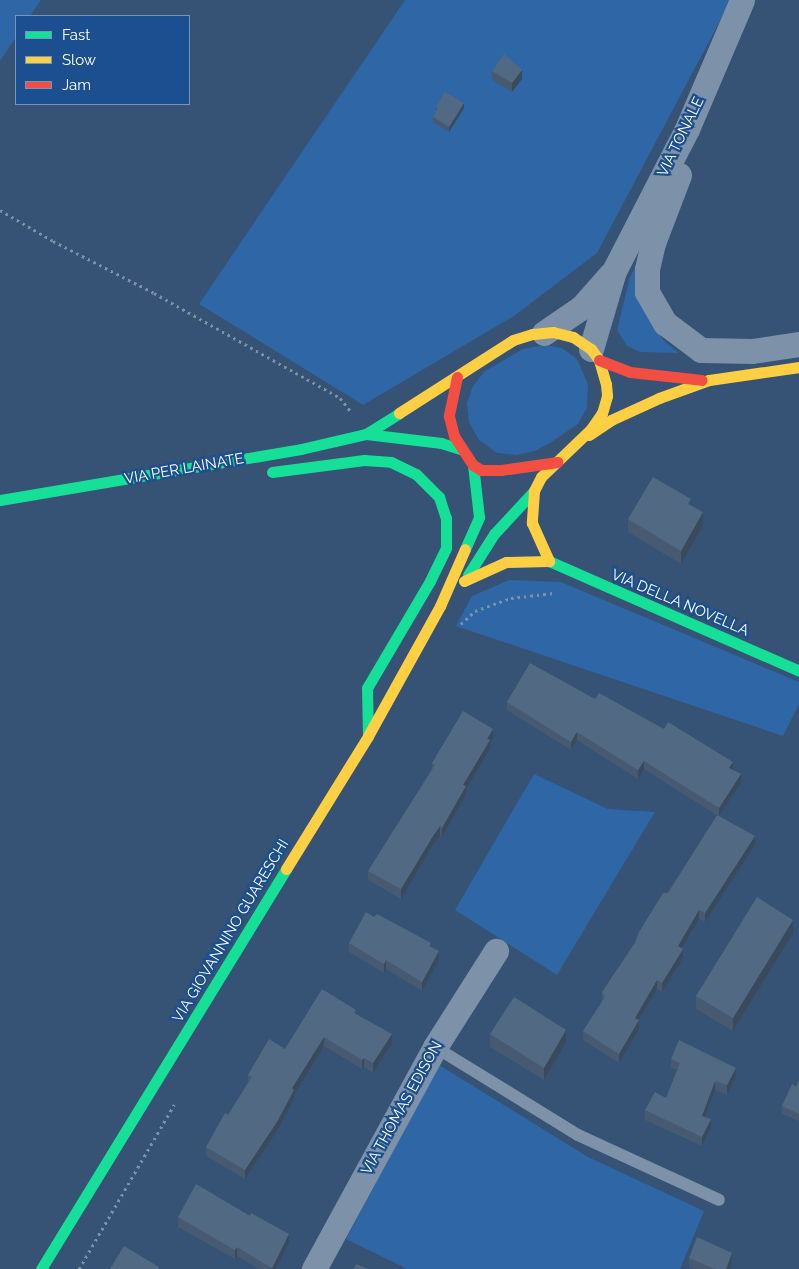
<!DOCTYPE html>
<html>
<head>
<meta charset="utf-8">
<style>
  body { margin:0 }
  #map { position:relative; width:799px; height:1269px; overflow:hidden; background:#365274; font-family:Raleway,sans-serif }
  div>[style] { position:absolute }
  [style*='--x'] { left:calc(var(--x)*1px); top:calc(var(--y)*1px); width:calc(var(--w)*1px); rotate:calc(var(--a)*1deg) }
  .green>* { inset:0; background:#2f66a5 }
  .path>* { height:3px; margin-top:-1.5px; transform-origin:0; background:repeating-linear-gradient(90deg,#7d92a8 0 2.5px,transparent 0 6.5px) }
  .lane>* { height:12px; margin:-6px; padding:0 6px; transform-origin:6px; border-radius:6px; background:#7d92a8 }
  .street>* { height:25px; margin:-12.5px; padding:0 12.5px; transform-origin:12.5px; border-radius:12.5px; background:#7d92a8 }
  .fast>* { height:11px; margin:-5.5px; padding:0 5.5px; transform-origin:5.5px; border-radius:5.5px; background:#16e098 }
  .slow>* { height:11px; margin:-5.5px; padding:0 5.5px; transform-origin:5.5px; border-radius:5.5px; background:#ffcf43 }
  .jam>* { height:11px; margin:-5.5px; padding:0 5.5px; transform-origin:5.5px; border-radius:5.5px; background:#f24e42 }
  .wall>* { inset:0; background:#475a72 }
  .shaded-wall>* { inset:0; background:#394a5c }
  .building>* { inset:0; background:#526984 }
  span { translate:-50% -50%; white-space:nowrap; text-align:center; line-height:1.15; -webkit-text-stroke:4.5px #1b4f8f; paint-order:stroke }
  .street-label { font-size:15px; color:#fff }
  .legend { position:absolute; left:15px; top:15px; width:175px; height:90px; box-sizing:border-box; background:#1b4f8f; border:1px solid #7695bc; margin:0; padding:6px 9px; list-style:none; font-size:15px; color:#fff }
  .legend li { display:flex; align-items:center; gap:10px; height:25px }
  .legend b { width:25px; border:1px solid #7695bc }
</style>
</head>
<body>
<div id="map">
  <div class="green">
    <div style="clip-path:polygon(0 0,41px 0,30px 16px,16px 16px,16px 37px,0 61px)"></div>
    <div style="clip-path:polygon(405px 0,731px 0,597px 253px,514px 316px,363px 405px,199px 304px)"></div>
    <div style="clip-path:polygon(638px 262px,656px 330px,664px 341px,679px 353px,640px 352px,627px 346px,617px 330px,630px 277px)"></div>
    <div style="clip-path:polygon(545px 345px,562px 348px,577px 359px,588px 384px,587px 408px,578px 424px,550px 443px,535px 451px,516px 455px,497px 453px,479px 440px,469px 422px,467px 403px,473px 386px,485px 371px,523px 349px)"></div>
    <div style="clip-path:polygon(509px 580px,561px 582px,799px 682px,799px 704px,783px 736px,456px 626px,472px 596px)"></div>
    <div style="clip-path:polygon(534px 774px,608px 809px,655px 812px,557px 975px,455px 910px)"></div>
    <div style="clip-path:polygon(439px 1065px,588px 1157px,704px 1211px,680px 1269px,407px 1269px,346px 1239px)"></div>
  </div>
  <div class="path">
    <div style="--x:0;--y:210;--w:61;--a:30.3"></div>
    <div style="--x:53;--y:241;--w:114;--a:27.2"></div>
    <div style="--x:154;--y:293;--w:214;--a:29.4"></div>
    <div style="--x:340;--y:398;--w:19;--a:51"></div>
    <div style="--x:461;--y:624;--w:19;--a:-43"></div>
    <div style="--x:475;--y:611;--w:38;--a:-20"></div>
    <div style="--x:511;--y:598;--w:43;--a:-6.6"></div>
    <div style="--x:79;--y:1269;--w:190;--a:-59.9"></div>
  </div>
  <div class="lane">
    <div style="--x:435;--y:1047;--w:168;--a:31.6"></div>
    <div style="--x:578;--y:1135;--w:155;--a:24.7"></div>
  </div>
  <div class="street">
    <div style="--x:679;--y:175;--w:73;--a:110.9"></div>
    <div style="--x:653;--y:243;--w:27;--a:103"></div>
    <div style="--x:647;--y:269;--w:23;--a:90"></div>
    <div style="--x:647;--y:292;--w:36;--a:60"></div>
    <div style="--x:665;--y:323;--w:45;--a:36.9"></div>
    <div style="--x:701;--y:350;--w:51;--a:1.1"></div>
    <div style="--x:752;--y:351;--w:48;--a:-8.5"></div>
    <div style="--x:544;--y:333;--w:46;--a:-34.4"></div>
    <div style="--x:582;--y:307;--w:43;--a:-48.8"></div>
    <div style="--x:591;--y:349;--w:81;--a:-73.6"></div>
    <div style="--x:614;--y:271;--w:160;--a:-62.8"></div>
    <div style="--x:687;--y:129;--w:140;--a:-66.9"></div>
    <div style="--x:314;--y:1269;--w:253;--a:-61.4"></div>
    <div style="--x:435;--y:1047;--w:114;--a:-57.6"></div>
  </div>
  <div class="fast">
    <div style="--x:366;--y:434;--w:76;--a:6.8"></div>
    <div style="--x:441;--y:443;--w:21;--a:17"></div>
    <div style="--x:272;--y:472;--w:93;--a:-7.4"></div>
    <div style="--x:364;--y:460;--w:27;--a:4"></div>
    <div style="--x:391;--y:462;--w:28;--a:26"></div>
    <div style="--x:416;--y:474;--w:33;--a:45"></div>
    <div style="--x:439;--y:497;--w:22;--a:72"></div>
    <div style="--x:446;--y:518;--w:30;--a:90"></div>
    <div style="--x:446;--y:548;--w:37;--a:116"></div>
    <div style="--x:430;--y:581;--w:124;--a:120.5"></div>
    <div style="--x:367;--y:688;--w:46;--a:88.8"></div>
    <div style="--x:0;--y:500;--w:305;--a:-9.6"></div>
    <div style="--x:301;--y:449;--w:67;--a:-13"></div>
    <div style="--x:366;--y:434;--w:39;--a:-32"></div>
    <div style="--x:465;--y:549;--w:35;--a:-66"></div>
    <div style="--x:479;--y:517;--w:52;--a:-96.6"></div>
    <div style="--x:549;--y:561;--w:273;--a:23.7"></div>
    <div style="--x:468;--y:575;--w:49;--a:-57.6"></div>
    <div style="--x:494;--y:534;--w:59;--a:-47.1"></div>
    <div style="--x:41;--y:1269;--w:469;--a:-58.5"></div>
  </div>
  <div class="slow">
    <div style="--x:399;--y:413;--w:135;--a:-32.6"></div>
    <div style="--x:513;--y:340;--w:21;--a:-17"></div>
    <div style="--x:533;--y:334;--w:20;--a:-6"></div>
    <div style="--x:553;--y:332;--w:21;--a:14"></div>
    <div style="--x:573;--y:337;--w:22;--a:34"></div>
    <div style="--x:591;--y:349;--w:14;--a:54"></div>
    <div style="--x:599;--y:360;--w:25;--a:74"></div>
    <div style="--x:606;--y:384;--w:12;--a:85"></div>
    <div style="--x:607;--y:396;--w:18;--a:106"></div>
    <div style="--x:602;--y:413;--w:19;--a:125"></div>
    <div style="--x:591;--y:429;--w:69;--a:136.2"></div>
    <div style="--x:541;--y:477;--w:16;--a:117"></div>
    <div style="--x:534;--y:491;--w:32;--a:94"></div>
    <div style="--x:532;--y:523;--w:42;--a:65.9"></div>
    <div style="--x:589;--y:435;--w:27;--a:-34"></div>
    <div style="--x:611;--y:420;--w:53;--a:-24.6"></div>
    <div style="--x:659;--y:398;--w:53;--a:-19.8"></div>
    <div style="--x:709;--y:380;--w:91;--a:-8.2"></div>
    <div style="--x:464;--y:581;--w:46;--a:-24.3"></div>
    <div style="--x:506;--y:562;--w:43;--a:-1.3"></div>
    <div style="--x:286;--y:869;--w:156;--a:-58.3"></div>
    <div style="--x:368;--y:736;--w:149;--a:-61"></div>
    <div style="--x:440;--y:606;--w:62;--a:-66.3"></div>
  </div>
  <div class="jam">
    <div style="--x:599;--y:360;--w:33;--a:21"></div>
    <div style="--x:630;--y:372;--w:72;--a:6.3"></div>
    <div style="--x:457;--y:377;--w:40;--a:102"></div>
    <div style="--x:449;--y:416;--w:21;--a:76"></div>
    <div style="--x:454;--y:436;--w:35;--a:57"></div>
    <div style="--x:473;--y:465;--w:9;--a:32"></div>
    <div style="--x:481;--y:470;--w:20;--a:0"></div>
    <div style="--x:501;--y:470;--w:57;--a:-8.1"></div>
  </div>
  <div class="wall">
    <div style="clip-path:polygon(492px 71px,522px 79px,512px 92px,492px 80px)"></div>
    <div style="clip-path:polygon(436px 107px,464px 108px,449px 132px,433px 122px,433px 117px,436px 111px)"></div>
    <div style="clip-path:polygon(691px 505px,703px 526px,681px 564px,628px 532px,628px 519px)"></div>
    <div style="clip-path:polygon(595px 699px,733px 770px,741px 783px,719px 816px,755px 845px,705px 922px,699px 919px,682px 949px,683px 958px,662px 992px,657px 989px,639px 1020px,639px 1029px,619px 1063px,583px 1040px,583px 1031px,602px 1002px,602px 992px,718px 816px,644px 769px,638px 779px,577px 740px,571px 750px,507px 710px,507px 702px)"></div>
    <div style="clip-path:polygon(493px 738px,490px 744px,490px 749px,466px 789px,466px 795px,442px 837px,440px 836px,433px 845px,401px 899px,368px 880px,368px 871px,432px 769px,432px 763px)"></div>
    <div style="clip-path:polygon(374px 917px,431px 947px,439px 960px,422px 991px,386px 969px,384px 973px,349px 952px,349px 943px)"></div>
    <div style="clip-path:polygon(793px 933px,733px 1031px,696px 1009px,696px 996px)"></div>
    <div style="clip-path:polygon(356px 1014px,392px 1043px,373px 1073px,364px 1067px,362px 1069px,324px 1046px,294px 1095px,294px 1099px,277px 1131px,245px 1179px,206px 1156px,206px 1147px,228px 1115px,248px 1082px,248px 1075px,285px 1049px)"></div>
    <div style="clip-path:polygon(490px 1034px,566px 1042px,544px 1080px,490px 1047px)"></div>
    <div style="clip-path:polygon(671px 1059px,736px 1077px,727px 1095px,715px 1090px,705px 1117px,711px 1128px,702px 1146px,645px 1120px,645px 1110px,666px 1098px,677px 1070px,671px 1068px)"></div>
    <div style="clip-path:polygon(799px 1080px,799px 1121px,782px 1114px,782px 1106px,796px 1087px)"></div>
    <div style="clip-path:polygon(178px 1217px,289px 1243px,276px 1269px,259px 1269px,237px 1256px,235px 1259px,178px 1227px)"></div>
    <div style="clip-path:polygon(689px 1258px,732px 1263px,730px 1269px,694px 1269px,689px 1267px)"></div>
  </div>
  <div class="shaded-wall">
    <div style="clip-path:polygon(522px 70px,522px 79px,512px 92px,512px 83px)"></div>
    <div style="clip-path:polygon(464px 103px,464px 108px,449px 132px,449px 127px)"></div>
    <div style="clip-path:polygon(703px 512px,703px 526px,681px 564px,681px 551px)"></div>
    <div style="clip-path:polygon(493px 729px,493px 738px,490px 744px,490px 749px,466px 789px,466px 795px,442px 837px,442px 828px,463px 785px)"></div>
    <div style="clip-path:polygon(577px 732px,577px 740px,571px 750px,571px 742px)"></div>
    <div style="clip-path:polygon(644px 761px,644px 769px,638px 779px,638px 770px)"></div>
    <div style="clip-path:polygon(733px 762px,733px 771px,729px 768px)"></div>
    <div style="clip-path:polygon(741px 774px,741px 783px,719px 816px,719px 808px)"></div>
    <div style="clip-path:polygon(440px 826px,440px 836px,433px 845px,401px 899px,401px 889px,433px 836px)"></div>
    <div style="clip-path:polygon(755px 836px,755px 845px,705px 922px,705px 913px)"></div>
    <div style="clip-path:polygon(699px 910px,699px 919px,678px 955px,678px 946px)"></div>
    <div style="clip-path:polygon(793px 920px,793px 933px,733px 1031px,733px 1018px)"></div>
    <div style="clip-path:polygon(683px 949px,683px 958px,662px 992px,662px 983px)"></div>
    <div style="clip-path:polygon(439px 951px,439px 960px,422px 991px,422px 982px)"></div>
    <div style="clip-path:polygon(386px 960px,386px 969px,384px 973px,384px 964px)"></div>
    <div style="clip-path:polygon(657px 980px,657px 989px,635px 1026px,635px 1018px)"></div>
    <div style="clip-path:polygon(639px 1020px,639px 1029px,619px 1063px,619px 1054px)"></div>
    <div style="clip-path:polygon(566px 1030px,566px 1042px,544px 1080px,544px 1068px)"></div>
    <div style="clip-path:polygon(392px 1034px,392px 1043px,373px 1073px,373px 1063px)"></div>
    <div style="clip-path:polygon(324px 1037px,324px 1046px,294px 1095px,294px 1099px,277px 1131px,245px 1179px,245px 1170px,292px 1088px)"></div>
    <div style="clip-path:polygon(364px 1058px,364px 1067px,362px 1069px,362px 1060px)"></div>
    <div style="clip-path:polygon(736px 1068px,736px 1077px,727px 1095px,727px 1085px)"></div>
    <div style="clip-path:polygon(715px 1081px,715px 1090px,702px 1125px,702px 1116px)"></div>
    <div style="clip-path:polygon(711px 1119px,711px 1128px,702px 1146px,702px 1137px)"></div>
    <div style="clip-path:polygon(289px 1234px,289px 1243px,276px 1269px,272px 1269px,272px 1268px)"></div>
    <div style="clip-path:polygon(237px 1247px,237px 1256px,235px 1259px,235px 1250px)"></div>
    <div style="clip-path:polygon(732px 1253px,732px 1263px,730px 1269px,726px 1269px)"></div>
  </div>
  <div class="building">
    <div style="clip-path:polygon(504px 54px,522px 70px,512px 83px,492px 71px)"></div>
    <div style="clip-path:polygon(445px 92px,464px 103px,449px 127px,433px 117px,438px 108px,436px 107px)"></div>
    <div style="clip-path:polygon(653px 477px,691px 499px,688px 504px,703px 512px,681px 551px,628px 519px)"></div>
    <div style="clip-path:polygon(530px 663px,595px 699px,599px 693px,664px 729px,668px 722px,733px 762px,729px 768px,741px 774px,719px 808px,644px 761px,638px 770px,577px 732px,571px 742px,507px 702px)"></div>
    <div style="clip-path:polygon(463px 711px,493px 729px,487px 739px,490px 740px,463px 785px,466px 786px,442px 828px,440px 826px,433px 836px,401px 889px,368px 871px,435px 765px,432px 763px)"></div>
    <div style="clip-path:polygon(717px 815px,755px 836px,705px 913px,699px 910px,678px 946px,683px 949px,662px 983px,657px 980px,635px 1018px,639px 1020px,619px 1054px,583px 1031px,605px 997px,602px 992px,635px 943px,639px 932px,663px 893px,668px 893px)"></div>
    <div style="clip-path:polygon(757px 897px,793px 920px,733px 1018px,696px 996px)"></div>
    <div style="clip-path:polygon(366px 912px,374px 917px,377px 914px,431px 943px,429px 946px,439px 951px,422px 982px,386px 960px,384px 964px,349px 943px)"></div>
    <div style="clip-path:polygon(322px 989px,356px 1010px,354px 1013px,392px 1034px,373px 1063px,364px 1058px,362px 1060px,324px 1037px,292px 1088px,294px 1090px,277px 1122px,245px 1170px,206px 1147px,225px 1113px,228px 1115px,252px 1077px,248px 1075px,269px 1039px,285px 1049px)"></div>
    <div style="clip-path:polygon(514px 997px,566px 1030px,544px 1068px,490px 1034px)"></div>
    <div style="clip-path:polygon(679px 1040px,736px 1068px,727px 1085px,715px 1081px,702px 1116px,711px 1119px,702px 1137px,645px 1110px,655px 1092px,666px 1098px,680px 1063px,671px 1059px)"></div>
    <div style="clip-path:polygon(799px 1080px,799px 1114px,782px 1106px,792px 1084px,796px 1087px)"></div>
    <div style="clip-path:polygon(196px 1184px,250px 1216px,251px 1213px,289px 1234px,272px 1268px,237px 1247px,235px 1250px,178px 1217px)"></div>
    <div style="clip-path:polygon(697px 1237px,732px 1253px,726px 1269px,715px 1269px,689px 1258px)"></div>
    <div style="clip-path:polygon(124px 1246px,159px 1267px,158px 1269px,110px 1269px)"></div>
    <div style="clip-path:polygon(356px 1264px,368px 1269px,354px 1269px)"></div>
  </div>
  <div class="street-label">
    <span style="left:681px;top:137px;rotate:-64deg">VIA TONALE</span>
    <span style="left:184px;top:469px;rotate:-10deg">VIA PER LAINATE</span>
    <span style="left:680px;top:603px;rotate:23deg">VIA DELLA NOVELLA</span>
    <span style="left:231px;top:931px;rotate:-59deg">VIA GIOVANNINO GUARESCHI</span>
    <span style="left:402px;top:1108px;rotate:-61deg">VIA THOMAS EDISON</span>
  </div>
  <ul class="legend">
  <li><b style="height:6px;background:#16e098"></b>Fast</li>
  <li><b style="height:6px;background:#ffcf43"></b>Slow</li>
  <li><b style="height:6px;background:#f24e42"></b>Jam</li>
  </ul>
</div>
</body>
</html>
